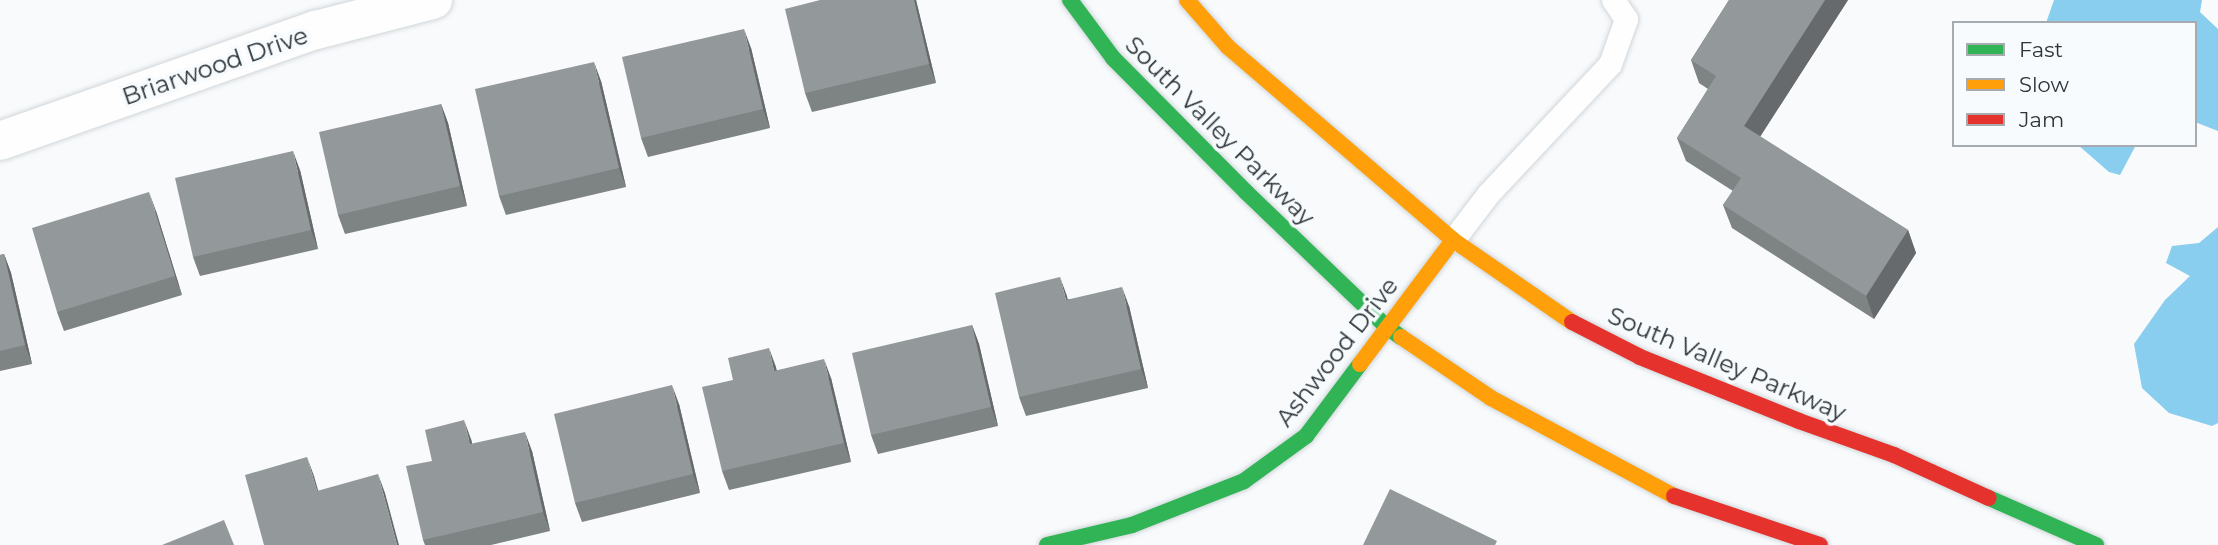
<!DOCTYPE html>
<html>
<head>
<meta charset="utf-8">
<style>
  body { margin:0 }
  #map { position:relative; width:2218px; height:545px; overflow:hidden; background:#f8fafc; font-family:Montserrat,sans-serif }
  div>[style] { position:absolute }
  [style*='--x'] { left:calc(var(--x)*1px); top:calc(var(--y)*1px); width:calc(var(--w)*1px); rotate:calc(var(--a)*1deg) }
  .water>* { inset:0; background:#89cdef }
  .roads { filter:drop-shadow(0 0 2px #d0d6d9) drop-shadow(0 0 2px #d0d6d9) }
  .lane>* { height:23px; margin:-11.5px; padding:0 11.5px; transform-origin:11.5px; border-radius:11.5px; background:#fefeff }
  .street>* { height:38px; margin:-19px; padding:0 19px; transform-origin:19px; border-radius:19px; background:#fefeff }
  .fast>* { height:16px; margin:-8px; padding:0 8px; transform-origin:8px; border-radius:8px; background:#30b455 }
  .slow>* { height:16px; margin:-8px; padding:0 8px; transform-origin:8px; border-radius:8px; background:#ff9f0a }
  .jam>* { height:16px; margin:-8px; padding:0 8px; transform-origin:8px; border-radius:8px; background:#e5322d }
  .wall>* { inset:0; background:#7e8384 }
  .shaded-wall>* { inset:0; background:#676a6c }
  .building>* { inset:0; background:#93989a }
  span { translate:-50% -50%; white-space:nowrap; text-align:center; line-height:1.15; -webkit-text-stroke:7px #f7fbfd; paint-order:stroke }
  .street-label { font-size:24px; color:#2c3439 }
  .legend { position:absolute; left:1952px; top:21px; width:245px; height:126px; box-sizing:border-box; background:#f7fbfd; border:2px solid #a6abaf; margin:0; padding:9px 12px; list-style:none; font-size:21px; color:#2c3439 }
  .legend li { display:flex; align-items:center; gap:14px; height:35px }
  .legend b { width:35px; border:2px solid #a6abaf }
</style>
</head>
<body>
<div id="map">
  <div class="water">
    <div style="clip-path:polygon(2054px 0,2202px 0,2200px 12px,2218px 29px,2218px 131px,2195px 122px,2195px 23px,2046px 23px)"></div>
    <div style="clip-path:polygon(2078px 145px,2136px 145px,2120px 175px,2109px 172px)"></div>
    <div style="clip-path:polygon(2218px 227px,2218px 423px,2212px 426px,2169px 413px,2142px 388px,2134px 344px,2165px 300px,2190px 276px,2166px 263px,2172px 246px,2199px 243px)"></div>
  </div>
  <div class="roads">
    <div class="lane">
      <div style="--x:1453;--y:240;--w:58;--a:-52.7"></div>
      <div style="--x:1488;--y:194;--w:178;--a:-46.8"></div>
      <div style="--x:1610;--y:64;--w:48;--a:-70.4"></div>
      <div style="--x:1626;--y:19;--w:23;--a:-124"></div>
    </div>
    <div class="street">
      <div style="--x:0;--y:141;--w:335;--a:-19.4"></div>
      <div style="--x:316;--y:30;--w:121;--a:-14.4"></div>
    </div>
    <div class="fast">
      <div style="--x:1070;--y:0;--w:72;--a:53.4"></div>
      <div style="--x:1113;--y:58;--w:189;--a:45.2"></div>
      <div style="--x:1246;--y:192;--w:195;--a:43.8"></div>
      <div style="--x:1387;--y:327;--w:17;--a:36"></div>
      <div style="--x:1989;--y:498;--w:117;--a:23.7"></div>
      <div style="--x:1047;--y:545;--w:87;--a:-13.2"></div>
      <div style="--x:1132;--y:525;--w:120;--a:-21.4"></div>
      <div style="--x:1244;--y:481;--w:77;--a:-36"></div>
      <div style="--x:1306;--y:436;--w:90;--a:-53.1"></div>
    </div>
    <div class="slow">
      <div style="--x:1187;--y:0;--w:62;--a:48.9"></div>
      <div style="--x:1228;--y:47;--w:296;--a:40.6"></div>
      <div style="--x:1453;--y:240;--w:145;--a:34.6"></div>
      <div style="--x:1401;--y:337;--w:109;--a:34.1"></div>
      <div style="--x:1491;--y:398;--w:208;--a:28.2"></div>
      <div style="--x:1360;--y:364;--w:155;--a:-53.1"></div>
    </div>
    <div class="jam">
      <div style="--x:1572;--y:322;--w:76;--a:27.2"></div>
      <div style="--x:1640;--y:357;--w:171;--a:21.9"></div>
      <div style="--x:1799;--y:421;--w:101;--a:19.7"></div>
      <div style="--x:1894;--y:455;--w:104;--a:24.4"></div>
      <div style="--x:1674;--y:496;--w:154;--a:18.6"></div>
    </div>
  </div>
  <div class="wall">
    <div style="clip-path:polygon(820px 0,916px 0,936px 83px,812px 112px,805px 93px)"></div>
    <div style="clip-path:polygon(1729px 0,1848px 0,1760px 137px,1908px 230px,1916px 253px,1874px 319px,1732px 228px,1723px 205px,1733px 191px,1686px 161px,1677px 138px,1708px 89px,1699px 83px,1691px 60px)"></div>
    <div style="clip-path:polygon(751px 48px,770px 128px,648px 157px,641px 138px)"></div>
    <div style="clip-path:polygon(601px 81px,626px 187px,506px 215px,499px 196px)"></div>
    <div style="clip-path:polygon(441px 104px,448px 123px,467px 206px,345px 234px,338px 215px)"></div>
    <div style="clip-path:polygon(300px 170px,318px 249px,200px 276px,193px 257px)"></div>
    <div style="clip-path:polygon(156px 211px,182px 295px,64px 331px,57px 312px)"></div>
    <div style="clip-path:polygon(4px 254px,11px 273px,32px 364px,0 371px,0 255px)"></div>
    <div style="clip-path:polygon(1068px 299px,1129px 306px,1148px 388px,1026px 416px,1019px 397px)"></div>
    <div style="clip-path:polygon(972px 325px,979px 344px,998px 426px,878px 454px,871px 435px)"></div>
    <div style="clip-path:polygon(776px 370px,831px 378px,851px 462px,729px 490px,722px 471px)"></div>
    <div style="clip-path:polygon(679px 404px,700px 493px,582px 522px,575px 503px)"></div>
    <div style="clip-path:polygon(471px 439px,472px 444px,532px 451px,550px 531px,491px 545px,425px 545px,423px 540px,432px 461px)"></div>
  </div>
  <div class="shaded-wall">
    <div style="clip-path:polygon(914px 0,916px 0,936px 83px,929px 64px)"></div>
    <div style="clip-path:polygon(1825px 0,1848px 0,1752px 149px,1744px 126px)"></div>
    <div style="clip-path:polygon(744px 29px,751px 48px,770px 128px,763px 109px)"></div>
    <div style="clip-path:polygon(594px 62px,601px 81px,626px 187px,619px 168px)"></div>
    <div style="clip-path:polygon(441px 104px,448px 123px,467px 206px,460px 186px)"></div>
    <div style="clip-path:polygon(293px 151px,300px 170px,318px 249px,311px 230px)"></div>
    <div style="clip-path:polygon(149px 192px,156px 211px,182px 295px,175px 276px)"></div>
    <div style="clip-path:polygon(1908px 230px,1916px 253px,1874px 319px,1866px 296px)"></div>
    <div style="clip-path:polygon(4px 254px,11px 273px,32px 364px,25px 345px)"></div>
    <div style="clip-path:polygon(1060px 277px,1067px 296px,1072px 319px,1066px 300px)"></div>
    <div style="clip-path:polygon(1122px 287px,1129px 306px,1148px 388px,1141px 369px)"></div>
    <div style="clip-path:polygon(972px 325px,979px 344px,998px 426px,991px 407px)"></div>
    <div style="clip-path:polygon(769px 348px,776px 367px,781px 390px,774px 371px)"></div>
    <div style="clip-path:polygon(824px 359px,831px 378px,851px 462px,844px 443px)"></div>
    <div style="clip-path:polygon(672px 385px,679px 404px,700px 493px,693px 474px)"></div>
    <div style="clip-path:polygon(464px 420px,471px 439px,477px 464px,470px 444px)"></div>
    <div style="clip-path:polygon(525px 432px,532px 451px,550px 531px,543px 512px)"></div>
    <div style="clip-path:polygon(307px 457px,314px 476px,324px 511px,317px 491px)"></div>
    <div style="clip-path:polygon(378px 474px,385px 493px,399px 545px,397px 545px)"></div>
  </div>
  <div class="building">
    <div style="clip-path:polygon(820px 0,914px 0,929px 64px,805px 93px,785px 9px)"></div>
    <div style="clip-path:polygon(1729px 0,1825px 0,1744px 126px,1908px 230px,1866px 296px,1723px 205px,1741px 178px,1677px 138px,1716px 76px,1691px 60px)"></div>
    <div style="clip-path:polygon(744px 29px,763px 109px,641px 138px,622px 57px)"></div>
    <div style="clip-path:polygon(594px 62px,619px 168px,499px 196px,475px 89px)"></div>
    <div style="clip-path:polygon(441px 104px,460px 186px,338px 215px,319px 132px)"></div>
    <div style="clip-path:polygon(293px 151px,311px 230px,193px 257px,175px 178px)"></div>
    <div style="clip-path:polygon(149px 192px,175px 276px,57px 312px,32px 228px)"></div>
    <div style="clip-path:polygon(4px 254px,25px 345px,0 351px,0 255px)"></div>
    <div style="clip-path:polygon(1060px 277px,1066px 300px,1122px 287px,1141px 369px,1019px 397px,995px 293px)"></div>
    <div style="clip-path:polygon(972px 325px,991px 407px,871px 435px,852px 353px)"></div>
    <div style="clip-path:polygon(769px 348px,774px 371px,824px 359px,844px 443px,722px 471px,702px 387px,733px 380px,728px 358px)"></div>
    <div style="clip-path:polygon(672px 385px,693px 474px,575px 503px,554px 414px)"></div>
    <div style="clip-path:polygon(464px 420px,470px 444px,525px 432px,543px 512px,423px 540px,406px 466px,432px 461px,425px 430px)"></div>
    <div style="clip-path:polygon(307px 457px,317px 491px,378px 474px,397px 545px,264px 545px,245px 475px)"></div>
    <div style="clip-path:polygon(1390px 489px,1497px 541px,1495px 545px,1363px 545px)"></div>
    <div style="clip-path:polygon(224px 520px,234px 545px,162px 545px)"></div>
  </div>
  <div class="street-label">
    <span style="left:215px;top:66px;rotate:-19deg">Briarwood Drive</span>
    <span style="left:1220px;top:131px;rotate:45deg">South Valley Parkway</span>
    <span style="left:1337px;top:352px;rotate:-52deg">Ashwood Drive</span>
    <span style="left:1727px;top:364px;rotate:23deg">South Valley Parkway</span>
  </div>
  <ul class="legend">
  <li><b style="height:9px;background:#30b455"></b>Fast</li>
  <li><b style="height:9px;background:#ff9f0a"></b>Slow</li>
  <li><b style="height:9px;background:#e5322d"></b>Jam</li>
  </ul>
</div>
</body>
</html>
